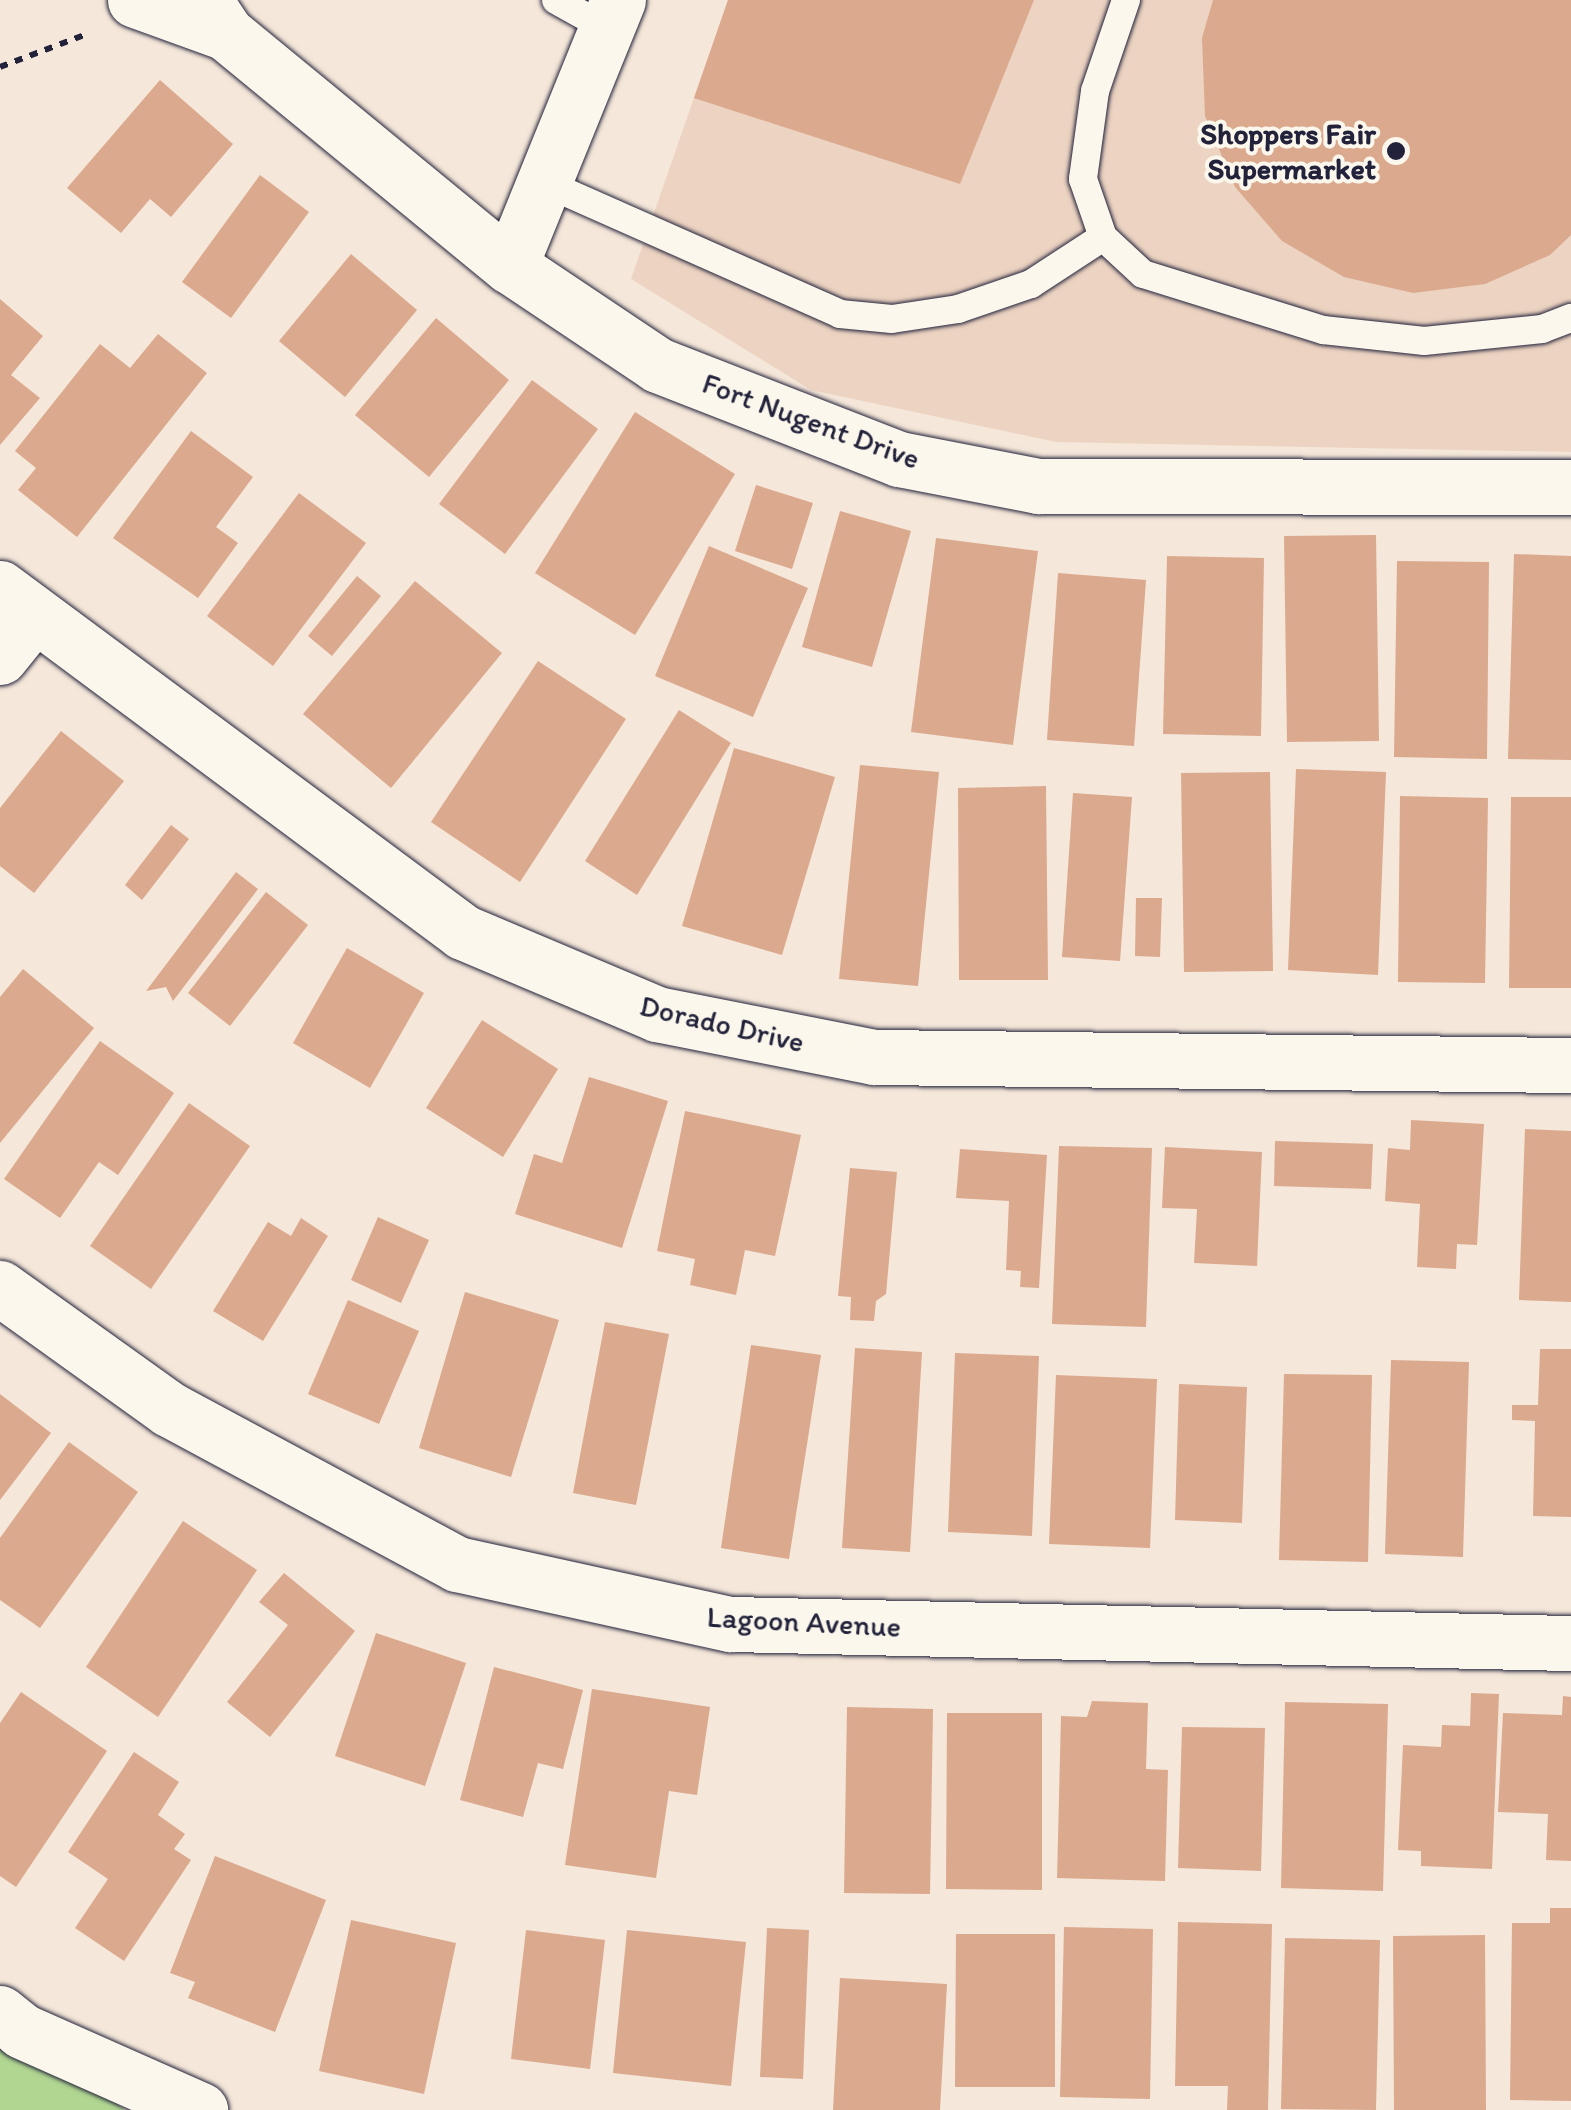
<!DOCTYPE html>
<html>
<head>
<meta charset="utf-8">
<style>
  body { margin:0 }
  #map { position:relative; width:1571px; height:2110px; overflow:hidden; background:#f5e7d9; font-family:Itim,sans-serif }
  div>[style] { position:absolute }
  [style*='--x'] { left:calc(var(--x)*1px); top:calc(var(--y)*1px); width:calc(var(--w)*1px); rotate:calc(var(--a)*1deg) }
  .built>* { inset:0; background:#edd4c2 }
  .green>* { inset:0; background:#b1d692 }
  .building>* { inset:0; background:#dba98e }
  .path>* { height:6px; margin-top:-3px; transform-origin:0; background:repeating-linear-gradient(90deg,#22223b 0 8px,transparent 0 16px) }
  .roads { filter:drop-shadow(0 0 2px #22223b) drop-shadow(0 0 2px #22223b) }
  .service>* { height:28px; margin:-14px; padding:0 14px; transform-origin:14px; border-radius:14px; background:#fbf7ec }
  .minor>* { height:55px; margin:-27.5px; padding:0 27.5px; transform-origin:27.5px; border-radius:27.5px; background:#fbf7ec }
  .dots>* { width:28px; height:28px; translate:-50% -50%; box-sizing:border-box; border:5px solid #fbf7ec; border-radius:50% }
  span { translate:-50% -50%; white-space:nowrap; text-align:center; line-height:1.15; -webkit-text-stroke:8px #fbf7ec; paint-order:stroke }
  .poi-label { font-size:30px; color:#22223b; font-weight:700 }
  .right { translate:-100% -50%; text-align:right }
  .street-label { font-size:30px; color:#22223b }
</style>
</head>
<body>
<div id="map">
  <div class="built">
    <div style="clip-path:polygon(728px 0,1571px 0,1571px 452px,1056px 442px,811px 390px,631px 279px)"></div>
  </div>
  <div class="green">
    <div style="clip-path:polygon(0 2015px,125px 2110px,0 2110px)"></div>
  </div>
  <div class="building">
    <div style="clip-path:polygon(728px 0,1034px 0,960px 184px,694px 98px)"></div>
    <div style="clip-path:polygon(1213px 0,1571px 0,1571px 235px,1550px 255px,1485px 284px,1413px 293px,1344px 277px,1282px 241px,1235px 187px,1205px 116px,1202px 38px)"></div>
    <div style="clip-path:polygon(160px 80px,233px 144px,171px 217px,150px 199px,121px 233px,67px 188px)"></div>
    <div style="clip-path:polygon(260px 175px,309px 212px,231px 318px,182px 282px)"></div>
    <div style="clip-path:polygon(351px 254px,417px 310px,345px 397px,279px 341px)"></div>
    <div style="clip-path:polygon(0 299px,43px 336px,11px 375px,40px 398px,0 445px)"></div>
    <div style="clip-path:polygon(436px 318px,509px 380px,429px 477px,355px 415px)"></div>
    <div style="clip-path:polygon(158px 334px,207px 373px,77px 537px,18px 490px,36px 468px,15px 451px,100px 344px,130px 368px)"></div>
    <div style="clip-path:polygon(532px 380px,598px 429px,505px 554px,439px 504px)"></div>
    <div style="clip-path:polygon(635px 412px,735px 474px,635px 635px,535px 573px)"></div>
    <div style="clip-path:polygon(191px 431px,253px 477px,216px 527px,238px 543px,198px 598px,113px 538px)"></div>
    <div style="clip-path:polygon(756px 485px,813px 503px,792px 569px,735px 551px)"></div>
    <div style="clip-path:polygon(299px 493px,366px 543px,273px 666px,207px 616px)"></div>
    <div style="clip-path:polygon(840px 511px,911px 531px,872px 667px,802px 647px)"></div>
    <div style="clip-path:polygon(1376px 535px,1379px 741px,1287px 742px,1284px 536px)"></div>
    <div style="clip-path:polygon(936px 538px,1038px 551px,1013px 745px,911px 732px)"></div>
    <div style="clip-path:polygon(709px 546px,808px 588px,753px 717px,655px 676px)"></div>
    <div style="clip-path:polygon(1514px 554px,1571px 556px,1571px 760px,1508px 759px)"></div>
    <div style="clip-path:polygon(1167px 556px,1264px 558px,1261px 736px,1163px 734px)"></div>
    <div style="clip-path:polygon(1397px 561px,1489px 562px,1487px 759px,1394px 757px)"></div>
    <div style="clip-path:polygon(1058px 573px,1146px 580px,1134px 746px,1047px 740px)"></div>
    <div style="clip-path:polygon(357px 576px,381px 596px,332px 656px,308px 636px)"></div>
    <div style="clip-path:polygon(415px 581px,502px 653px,391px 788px,303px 714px)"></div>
    <div style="clip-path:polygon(538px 661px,626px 719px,520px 882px,431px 822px)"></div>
    <div style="clip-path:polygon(679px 710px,731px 743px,637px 895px,585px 861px)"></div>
    <div style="clip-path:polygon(61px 731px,124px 781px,34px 893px,0 866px,0 808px)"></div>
    <div style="clip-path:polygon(734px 748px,835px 777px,782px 955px,682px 926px)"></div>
    <div style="clip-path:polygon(860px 765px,939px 772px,918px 986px,839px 979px)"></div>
    <div style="clip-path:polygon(1296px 769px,1386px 772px,1378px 975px,1288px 970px)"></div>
    <div style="clip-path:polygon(1270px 772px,1273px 971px,1184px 972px,1181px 773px)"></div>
    <div style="clip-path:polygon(1046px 786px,1048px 980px,959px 980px,958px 788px)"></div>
    <div style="clip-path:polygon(1073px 793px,1132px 797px,1120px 961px,1062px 957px)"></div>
    <div style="clip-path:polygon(1400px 796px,1488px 798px,1485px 983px,1398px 982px)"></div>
    <div style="clip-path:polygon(1511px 797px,1571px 797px,1571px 988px,1509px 988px)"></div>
    <div style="clip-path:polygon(171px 825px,189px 839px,142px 900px,125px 885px)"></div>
    <div style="clip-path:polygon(236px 872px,258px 889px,173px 1001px,166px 987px,146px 991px)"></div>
    <div style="clip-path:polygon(266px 892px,308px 925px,230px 1026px,188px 993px)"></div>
    <div style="clip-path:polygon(1136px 898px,1162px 898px,1160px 957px,1135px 956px)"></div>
    <div style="clip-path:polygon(347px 948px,424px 993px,370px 1088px,293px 1043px)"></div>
    <div style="clip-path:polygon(23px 969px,94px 1028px,0 1143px,0 997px)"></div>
    <div style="clip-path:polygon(482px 1020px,558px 1069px,503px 1157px,426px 1108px)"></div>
    <div style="clip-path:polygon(100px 1041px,174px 1093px,118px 1175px,99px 1162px,60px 1218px,4px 1179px)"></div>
    <div style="clip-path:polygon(589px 1077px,668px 1101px,622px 1248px,515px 1214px,534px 1154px,562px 1163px)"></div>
    <div style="clip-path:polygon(189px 1103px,250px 1146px,151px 1289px,90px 1246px)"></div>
    <div style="clip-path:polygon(685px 1111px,801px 1135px,775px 1256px,745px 1250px,736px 1295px,690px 1285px,695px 1259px,657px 1251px)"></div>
    <div style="clip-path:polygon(1411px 1120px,1484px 1124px,1477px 1245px,1457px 1244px,1456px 1269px,1417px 1267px,1420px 1204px,1385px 1201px,1388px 1148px,1410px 1150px)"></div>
    <div style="clip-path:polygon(1525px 1129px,1571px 1131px,1571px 1302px,1519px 1300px)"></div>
    <div style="clip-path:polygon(1275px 1141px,1373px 1144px,1371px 1189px,1274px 1186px)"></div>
    <div style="clip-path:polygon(1059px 1146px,1152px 1148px,1146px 1327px,1052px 1324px)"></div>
    <div style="clip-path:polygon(1165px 1147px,1262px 1152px,1257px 1266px,1194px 1263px,1197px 1209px,1162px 1208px)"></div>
    <div style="clip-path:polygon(960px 1149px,1047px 1155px,1039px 1288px,1020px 1287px,1021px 1271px,1006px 1270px,1009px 1201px,956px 1198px)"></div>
    <div style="clip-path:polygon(850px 1168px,897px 1172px,886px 1294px,876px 1301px,874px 1321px,850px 1320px,851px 1297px,838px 1296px)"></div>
    <div style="clip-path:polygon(378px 1217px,429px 1240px,401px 1303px,351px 1280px)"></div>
    <div style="clip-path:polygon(301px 1218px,328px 1236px,263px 1341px,213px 1311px,268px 1222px,291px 1236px)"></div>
    <div style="clip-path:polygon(465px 1292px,559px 1320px,511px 1477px,419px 1448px)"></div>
    <div style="clip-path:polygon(348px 1300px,419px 1331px,379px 1424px,308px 1394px)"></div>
    <div style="clip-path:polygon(605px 1322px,669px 1334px,636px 1505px,573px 1493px)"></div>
    <div style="clip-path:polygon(751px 1345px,821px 1355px,789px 1559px,721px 1548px)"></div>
    <div style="clip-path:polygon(855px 1348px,922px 1352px,910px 1552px,842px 1548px)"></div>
    <div style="clip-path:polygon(1540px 1349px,1571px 1349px,1571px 1517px,1533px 1516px,1535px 1421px,1512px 1420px,1512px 1405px,1538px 1405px)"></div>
    <div style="clip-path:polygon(955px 1353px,1039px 1356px,1032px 1536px,948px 1532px)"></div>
    <div style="clip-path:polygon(1391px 1360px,1469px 1362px,1463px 1557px,1385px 1554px)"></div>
    <div style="clip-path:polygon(1284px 1374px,1372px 1375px,1368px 1562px,1279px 1560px)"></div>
    <div style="clip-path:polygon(1056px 1375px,1157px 1379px,1150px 1548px,1049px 1544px)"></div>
    <div style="clip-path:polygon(1179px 1384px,1247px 1387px,1242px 1523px,1175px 1520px)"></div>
    <div style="clip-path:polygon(0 1394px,51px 1433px,0 1500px)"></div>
    <div style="clip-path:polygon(69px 1442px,138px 1492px,40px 1628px,0 1600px,0 1538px)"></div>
    <div style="clip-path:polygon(183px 1521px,257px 1570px,158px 1717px,86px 1667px)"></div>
    <div style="clip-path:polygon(284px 1573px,355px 1631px,270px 1737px,227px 1702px,288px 1625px,259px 1602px)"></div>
    <div style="clip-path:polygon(376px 1633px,466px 1663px,425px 1786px,335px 1756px)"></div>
    <div style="clip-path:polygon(494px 1667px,583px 1690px,563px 1769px,538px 1763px,523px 1817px,460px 1800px)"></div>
    <div style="clip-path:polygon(592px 1689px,710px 1707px,697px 1795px,669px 1791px,656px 1878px,565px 1865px)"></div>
    <div style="clip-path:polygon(21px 1692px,107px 1751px,16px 1887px,0 1876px,0 1723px)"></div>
    <div style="clip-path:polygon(1471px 1693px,1499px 1694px,1492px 1869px,1421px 1866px,1421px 1851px,1398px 1850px,1403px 1745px,1441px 1747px,1442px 1725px,1470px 1726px)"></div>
    <div style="clip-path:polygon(1563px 1696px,1571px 1697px,1571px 1861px,1546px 1860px,1548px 1814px,1498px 1812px,1503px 1713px,1562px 1715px)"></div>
    <div style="clip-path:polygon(1092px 1701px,1148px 1703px,1146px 1769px,1168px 1770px,1165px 1881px,1057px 1878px,1061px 1716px,1087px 1717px)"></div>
    <div style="clip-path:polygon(1285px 1702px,1388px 1704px,1383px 1891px,1281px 1888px)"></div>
    <div style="clip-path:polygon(847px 1707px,933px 1709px,930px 1894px,844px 1893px)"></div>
    <div style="clip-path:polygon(947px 1713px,1042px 1713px,1042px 1890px,946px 1889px)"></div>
    <div style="clip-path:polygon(1182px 1727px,1265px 1728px,1261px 1871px,1178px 1868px)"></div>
    <div style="clip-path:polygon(134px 1752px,179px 1782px,158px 1815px,185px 1834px,174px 1849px,191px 1860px,124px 1961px,75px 1928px,108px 1879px,68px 1852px)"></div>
    <div style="clip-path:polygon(215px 1856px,326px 1900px,275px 2032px,188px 1998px,195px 1982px,170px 1973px)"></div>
    <div style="clip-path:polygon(1550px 1908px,1571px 1908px,1571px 2101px,1510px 2100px,1512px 1923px,1550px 1923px)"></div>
    <div style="clip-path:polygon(351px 1920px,456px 1943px,424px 2094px,319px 2071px)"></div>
    <div style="clip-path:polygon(1178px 1922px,1272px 1924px,1268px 2110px,1227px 2110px,1228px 2086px,1175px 2086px)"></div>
    <div style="clip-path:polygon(1064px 1927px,1153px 1929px,1150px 2099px,1060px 2097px)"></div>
    <div style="clip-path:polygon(767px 1928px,809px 1930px,803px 2079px,760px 2077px)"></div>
    <div style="clip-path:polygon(526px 1930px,605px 1940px,590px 2069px,511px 2059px)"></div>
    <div style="clip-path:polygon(627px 1930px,746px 1942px,731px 2086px,613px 2073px)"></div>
    <div style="clip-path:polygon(956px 1934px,1055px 1934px,1055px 2087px,955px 2087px)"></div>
    <div style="clip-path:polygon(1485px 1935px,1486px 2110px,1394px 2110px,1393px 1936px)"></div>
    <div style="clip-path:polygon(1285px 1938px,1380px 1940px,1376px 2110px,1281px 2109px)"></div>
    <div style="clip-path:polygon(840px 1978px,947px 1984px,940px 2110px,833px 2110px)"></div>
  </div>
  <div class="path">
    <div style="--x:0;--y:67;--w:93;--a:-20.8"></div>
  </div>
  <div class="roads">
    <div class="service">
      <div style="--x:556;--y:0;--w:57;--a:29.2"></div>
      <div style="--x:1126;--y:0;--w:96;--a:108.8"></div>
      <div style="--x:1095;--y:91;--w:89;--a:97.8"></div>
      <div style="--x:1083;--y:179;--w:61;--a:71"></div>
      <div style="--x:1103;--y:237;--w:54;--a:42.8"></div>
      <div style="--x:1143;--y:274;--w:189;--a:17.3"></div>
      <div style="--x:1323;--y:330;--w:102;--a:6.2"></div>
      <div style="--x:1424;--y:341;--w:119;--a:-5.8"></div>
      <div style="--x:1542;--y:329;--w:31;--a:-21"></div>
      <div style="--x:545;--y:183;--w:323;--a:23.9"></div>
      <div style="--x:840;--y:314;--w:52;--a:5.5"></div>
      <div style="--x:892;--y:319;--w:67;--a:-8.6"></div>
      <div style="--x:958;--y:309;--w:77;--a:-18.9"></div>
      <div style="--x:1031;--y:284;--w:86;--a:-33.1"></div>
    </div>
    <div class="minor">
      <div style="--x:135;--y:0;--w:97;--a:19.9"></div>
      <div style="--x:204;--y:0;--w:40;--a:56"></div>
      <div style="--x:226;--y:33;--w:367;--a:39.4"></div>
      <div style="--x:510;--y:266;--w:178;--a:33.8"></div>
      <div style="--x:658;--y:365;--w:259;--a:21.3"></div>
      <div style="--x:899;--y:459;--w:142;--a:11"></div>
      <div style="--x:1038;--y:486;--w:533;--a:0.11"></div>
      <div style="--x:510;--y:266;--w:287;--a:-67.9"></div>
      <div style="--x:0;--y:588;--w:577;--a:36.61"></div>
      <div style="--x:463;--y:932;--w:211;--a:22.9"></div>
      <div style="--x:657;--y:1014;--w:221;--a:11.2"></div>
      <div style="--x:874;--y:1057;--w:697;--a:0.66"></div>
      <div style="--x:0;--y:657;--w:53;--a:-51.2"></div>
      <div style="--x:0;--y:1288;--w:208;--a:35.6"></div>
      <div style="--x:169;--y:1409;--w:327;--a:28.3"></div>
      <div style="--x:457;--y:1564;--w:280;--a:12.4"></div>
      <div style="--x:731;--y:1624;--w:840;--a:1.3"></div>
      <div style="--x:0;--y:2013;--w:28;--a:39"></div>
      <div style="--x:22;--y:2031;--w:195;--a:23.9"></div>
    </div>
  </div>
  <div class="dots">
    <div style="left:1396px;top:151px;background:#22223b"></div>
  </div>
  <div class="poi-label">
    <span class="right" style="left:1376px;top:151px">Shoppers Fair<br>Supermarket</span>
  </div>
  <div class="street-label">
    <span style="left:811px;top:421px;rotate:20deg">Fort Nugent Drive</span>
    <span style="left:722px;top:1024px;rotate:13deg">Dorado Drive</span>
    <span style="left:804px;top:1622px;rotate:3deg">Lagoon Avenue</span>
  </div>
</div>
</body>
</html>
